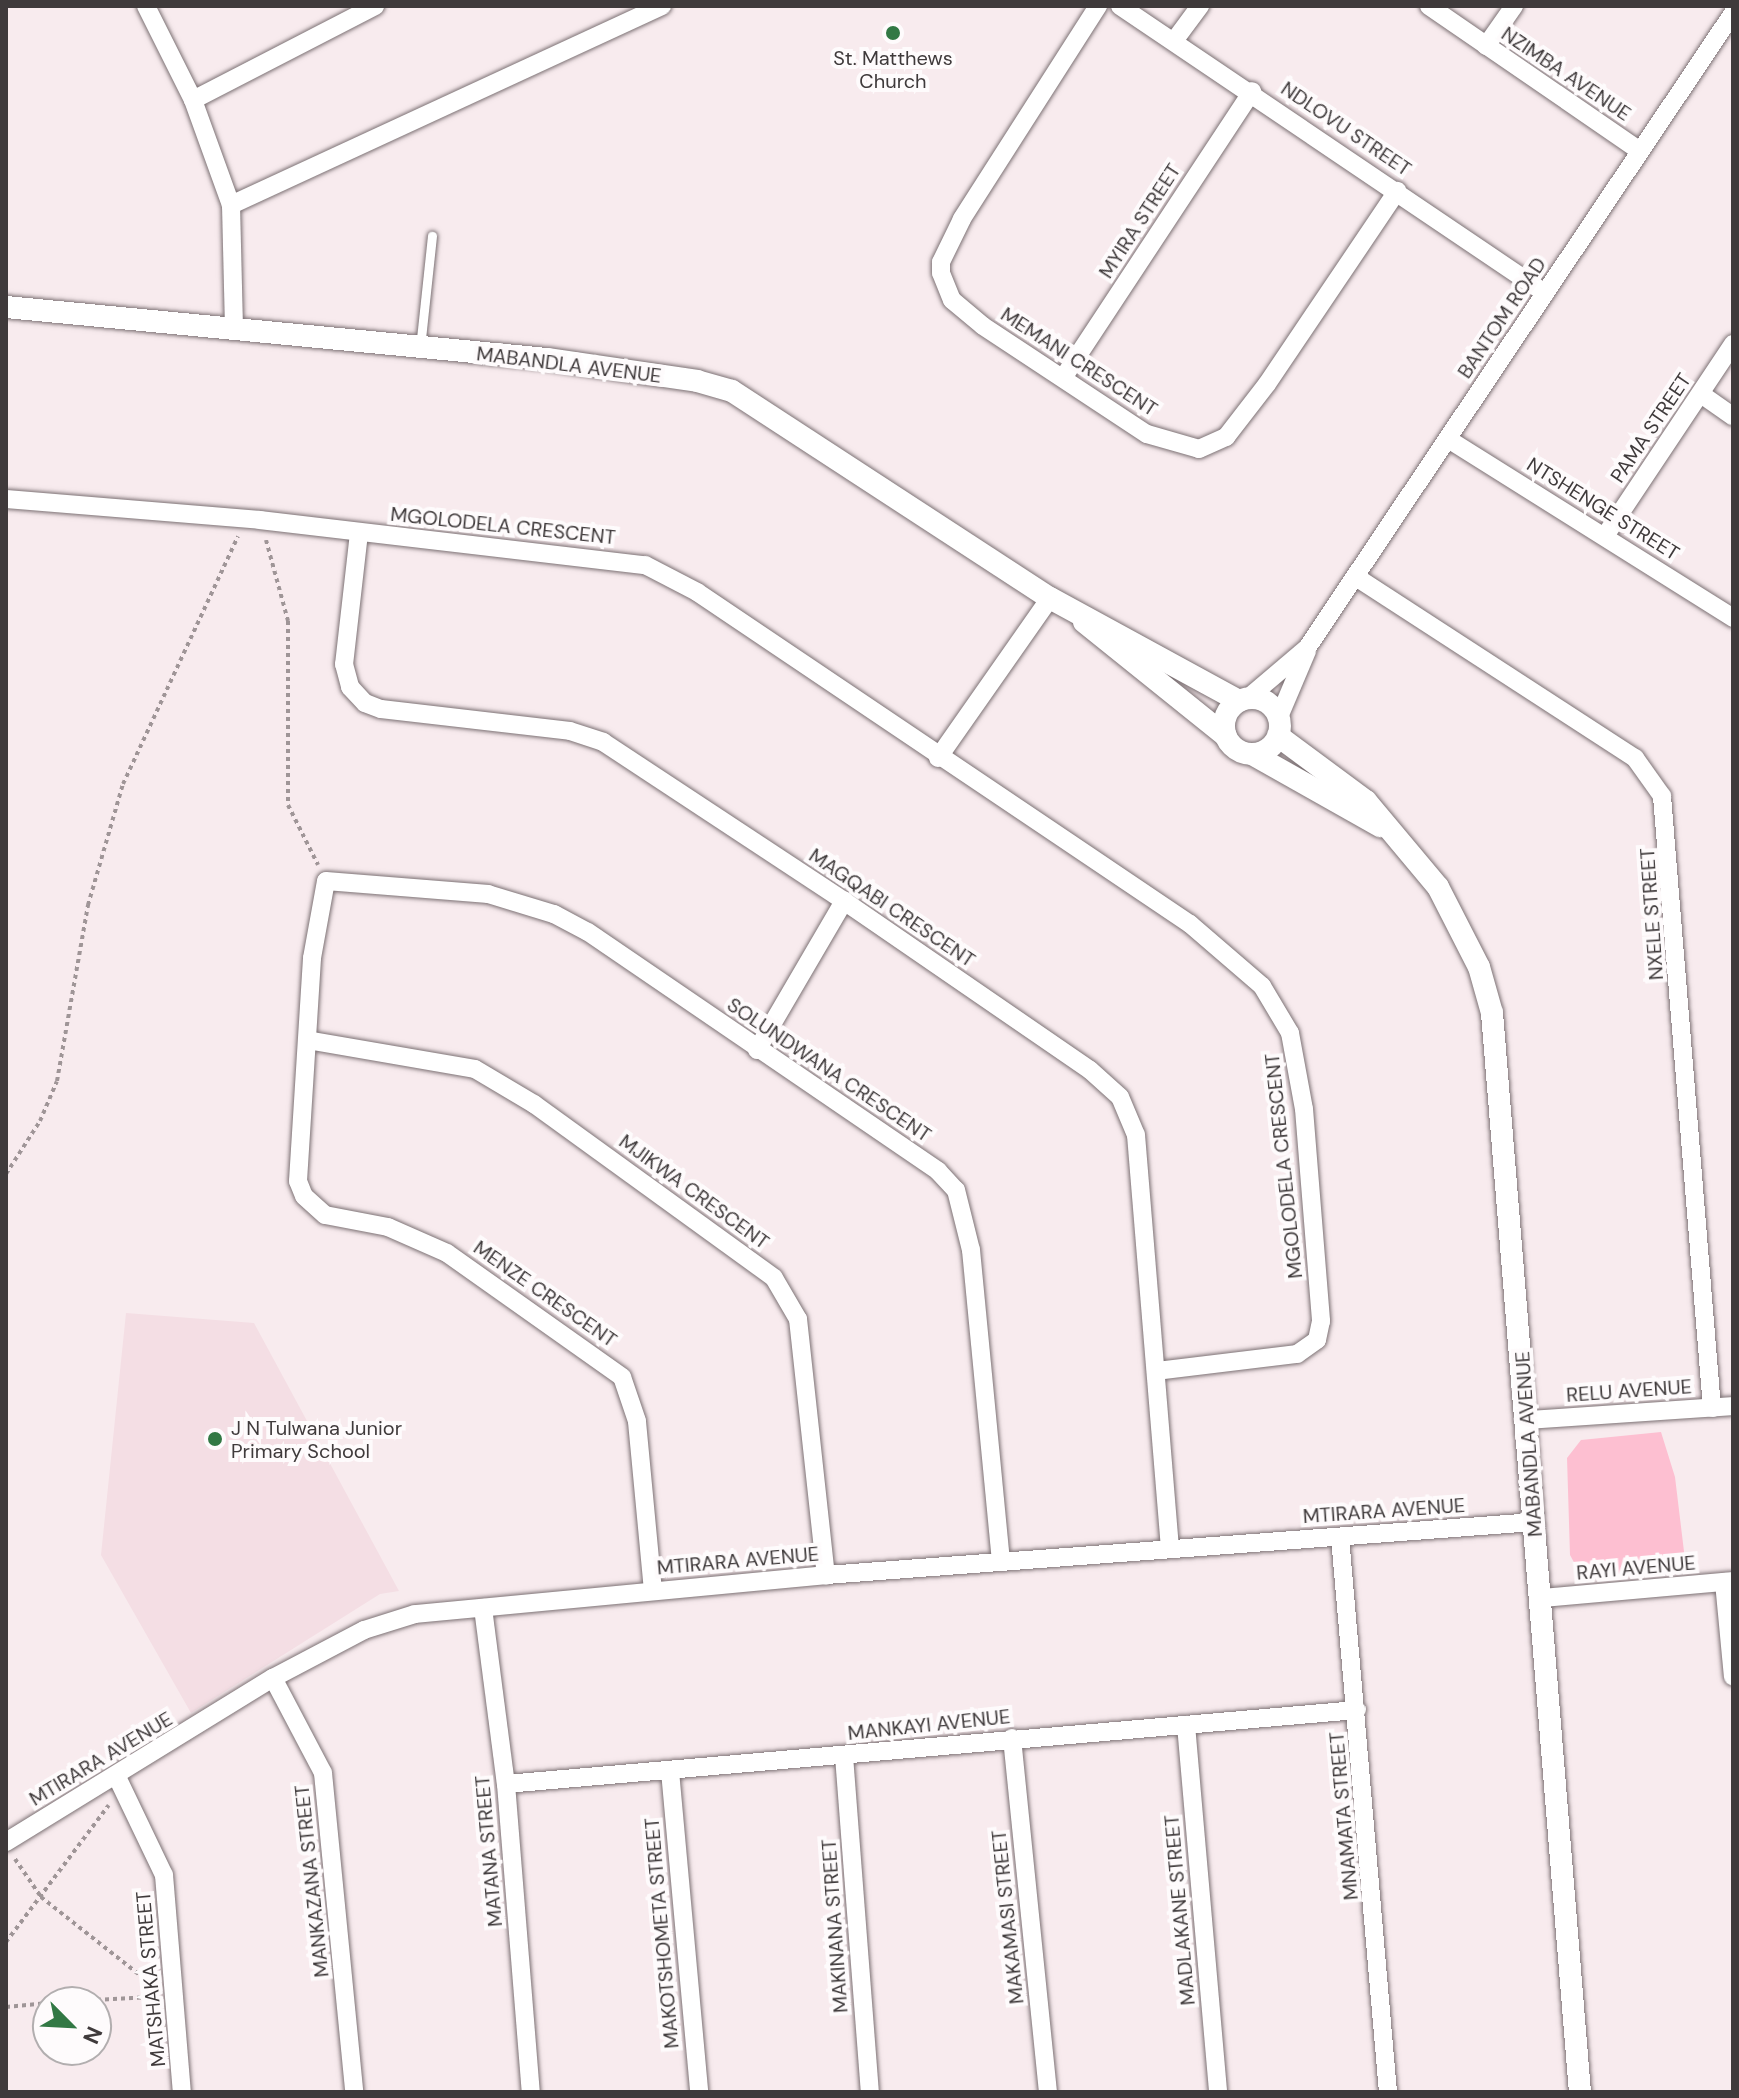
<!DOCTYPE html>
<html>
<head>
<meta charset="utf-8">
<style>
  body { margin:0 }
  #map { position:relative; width:1739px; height:2098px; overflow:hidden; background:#f8ebee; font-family:"DM Sans",sans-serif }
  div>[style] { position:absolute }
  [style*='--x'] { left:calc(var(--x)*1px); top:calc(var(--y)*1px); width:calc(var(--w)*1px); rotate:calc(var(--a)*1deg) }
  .built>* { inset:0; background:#f4dee4 }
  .green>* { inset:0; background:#fdbfd1 }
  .path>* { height:4px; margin-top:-2px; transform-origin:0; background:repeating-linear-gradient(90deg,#9f9597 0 4px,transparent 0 8px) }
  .roads { filter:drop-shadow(0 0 2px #7c7174) drop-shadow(0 0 2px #7c7174) }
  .service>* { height:9px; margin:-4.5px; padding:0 4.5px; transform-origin:4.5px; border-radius:4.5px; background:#fff }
  .minor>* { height:18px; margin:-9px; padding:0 9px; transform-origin:9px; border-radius:9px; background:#fff }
  .tertiary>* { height:22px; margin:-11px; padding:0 11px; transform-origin:11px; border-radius:11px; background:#fff }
  .tertiary>.ring { margin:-11px; padding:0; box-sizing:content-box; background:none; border:22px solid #fff; border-radius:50% }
  .dots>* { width:22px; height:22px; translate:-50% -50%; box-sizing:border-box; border:4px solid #fefbfc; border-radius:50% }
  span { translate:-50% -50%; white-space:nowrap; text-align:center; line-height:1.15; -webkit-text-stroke:8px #fefbfc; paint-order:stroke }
  .poi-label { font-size:20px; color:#3f3a3b }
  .left { translate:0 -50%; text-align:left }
  .street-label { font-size:20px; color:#3f3a3b }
  .frame { position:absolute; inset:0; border:8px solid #3f3a3b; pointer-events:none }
  .north { position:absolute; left:32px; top:1986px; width:80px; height:80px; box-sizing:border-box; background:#fefbfc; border:2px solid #b2aeaf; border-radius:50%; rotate:114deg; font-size:22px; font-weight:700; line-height:32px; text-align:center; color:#3f3a3b }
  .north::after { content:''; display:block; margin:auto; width:28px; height:36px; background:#327844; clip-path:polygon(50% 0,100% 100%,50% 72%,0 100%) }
</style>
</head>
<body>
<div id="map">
  <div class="built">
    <div style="clip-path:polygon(126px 1313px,254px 1323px,399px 1591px,380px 1594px,191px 1713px,101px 1555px)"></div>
  </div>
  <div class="green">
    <div style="clip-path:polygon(1661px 1432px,1675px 1477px,1686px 1568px,1655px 1577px,1653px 1571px,1583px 1579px,1570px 1555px,1567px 1458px,1581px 1440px)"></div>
  </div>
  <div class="path">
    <div style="--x:266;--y:540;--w:84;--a:74.8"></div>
    <div style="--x:288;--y:621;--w:184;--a:90"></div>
    <div style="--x:288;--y:805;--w:67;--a:63.4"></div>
    <div style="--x:6;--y:1174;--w:63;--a:-57.3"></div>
    <div style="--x:40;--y:1121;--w:43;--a:-67"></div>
    <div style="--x:57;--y:1081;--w:179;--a:-80"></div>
    <div style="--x:88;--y:905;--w:126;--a:-73.9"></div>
    <div style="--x:123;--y:784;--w:273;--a:-65.1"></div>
    <div style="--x:15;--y:1859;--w:46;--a:55.6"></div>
    <div style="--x:41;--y:1897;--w:145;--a:38.3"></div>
    <div style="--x:6;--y:1942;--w:171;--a:-53.1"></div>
    <div style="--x:57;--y:2002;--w:94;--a:-3"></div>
    <div style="--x:6;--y:2007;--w:42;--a:-5.4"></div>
  </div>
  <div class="roads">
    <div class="service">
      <div style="--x:420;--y:348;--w:113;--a:-83.9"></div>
    </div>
    <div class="minor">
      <div style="--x:146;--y:6;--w:105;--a:63.4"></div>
      <div style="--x:193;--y:100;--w:112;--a:70.1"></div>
      <div style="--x:231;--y:205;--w:125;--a:88.6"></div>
      <div style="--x:1098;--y:6;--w:253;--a:122.6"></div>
      <div style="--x:962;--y:219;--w:48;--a:116"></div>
      <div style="--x:941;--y:262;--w:11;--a:90"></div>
      <div style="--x:941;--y:273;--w:29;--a:68"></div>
      <div style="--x:952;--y:300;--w:40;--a:40"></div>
      <div style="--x:983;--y:326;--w:196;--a:33.4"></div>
      <div style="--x:1147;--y:434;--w:54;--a:16.1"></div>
      <div style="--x:1199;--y:449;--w:30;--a:-24"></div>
      <div style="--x:1226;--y:437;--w:67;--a:-52.3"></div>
      <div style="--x:1267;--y:384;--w:233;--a:-56"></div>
      <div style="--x:1120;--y:6;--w:513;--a:34.03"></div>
      <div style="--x:1429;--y:6;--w:256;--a:34.5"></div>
      <div style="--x:1174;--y:41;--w:44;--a:-53.4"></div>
      <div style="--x:1486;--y:46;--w:49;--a:-55"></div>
      <div style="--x:193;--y:100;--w:205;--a:-27.3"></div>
      <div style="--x:231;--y:205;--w:475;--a:-24.8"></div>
      <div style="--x:1065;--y:375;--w:340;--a:-56.6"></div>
      <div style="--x:1701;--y:394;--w:39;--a:35"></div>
      <div style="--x:1448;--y:439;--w:337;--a:32.1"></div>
      <div style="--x:6;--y:499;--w:255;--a:4.7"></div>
      <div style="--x:260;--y:520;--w:388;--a:6.7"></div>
      <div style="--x:645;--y:565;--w:59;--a:27.4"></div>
      <div style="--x:697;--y:592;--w:594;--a:33.96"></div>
      <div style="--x:1190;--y:924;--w:95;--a:40.7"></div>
      <div style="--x:1262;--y:986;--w:55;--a:59.2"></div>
      <div style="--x:1290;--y:1033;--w:77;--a:79.6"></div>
      <div style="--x:1304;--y:1109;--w:213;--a:85.4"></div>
      <div style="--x:1321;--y:1321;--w:19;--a:102"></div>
      <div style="--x:1317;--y:1340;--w:24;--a:145"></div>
      <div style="--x:1297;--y:1354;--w:142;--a:173.1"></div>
      <div style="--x:359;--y:533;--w:132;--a:96.5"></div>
      <div style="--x:344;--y:664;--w:24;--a:75"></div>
      <div style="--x:350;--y:687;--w:22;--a:47"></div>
      <div style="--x:365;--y:703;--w:17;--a:21"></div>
      <div style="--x:381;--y:709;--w:190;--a:6.6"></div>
      <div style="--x:570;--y:731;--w:35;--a:18"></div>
      <div style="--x:603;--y:742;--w:289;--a:33.4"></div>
      <div style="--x:844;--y:901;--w:298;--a:34.5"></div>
      <div style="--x:1090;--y:1070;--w:40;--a:42"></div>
      <div style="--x:1120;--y:1097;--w:41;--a:67.2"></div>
      <div style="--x:1136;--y:1135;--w:414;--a:85.3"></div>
      <div style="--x:1605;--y:536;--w:231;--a:-56.3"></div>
      <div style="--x:1356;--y:577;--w:333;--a:33"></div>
      <div style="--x:1635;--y:758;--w:47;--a:54.6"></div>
      <div style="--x:1662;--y:796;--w:614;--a:85.33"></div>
      <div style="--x:1248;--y:698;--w:77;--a:-40.3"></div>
      <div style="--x:1307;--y:648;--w:765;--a:-56.14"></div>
      <div style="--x:1279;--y:717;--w:72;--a:-67"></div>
      <div style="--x:938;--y:758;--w:195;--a:-55"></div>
      <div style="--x:307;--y:1040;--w:170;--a:9.8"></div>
      <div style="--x:475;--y:1069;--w:69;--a:30.7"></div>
      <div style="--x:534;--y:1104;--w:296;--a:35.9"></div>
      <div style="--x:774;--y:1278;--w:48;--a:59.7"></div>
      <div style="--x:798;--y:1319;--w:258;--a:83.8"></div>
      <div style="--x:757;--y:1050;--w:173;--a:-59.7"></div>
      <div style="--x:1528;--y:1420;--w:205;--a:-3.9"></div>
      <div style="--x:1340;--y:1537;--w:557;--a:85.06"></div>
      <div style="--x:1724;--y:1582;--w:95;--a:84.6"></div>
      <div style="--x:653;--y:1591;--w:171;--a:-95.4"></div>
      <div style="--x:637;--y:1421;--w:46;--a:-108.8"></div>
      <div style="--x:622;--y:1377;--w:214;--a:-144.7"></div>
      <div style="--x:447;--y:1253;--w:64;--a:-156.2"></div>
      <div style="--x:388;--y:1227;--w:64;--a:-169.2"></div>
      <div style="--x:325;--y:1215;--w:28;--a:-138"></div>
      <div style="--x:304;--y:1196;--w:16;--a:-112"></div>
      <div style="--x:298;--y:1181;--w:223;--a:-86.4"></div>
      <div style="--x:312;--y:958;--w:78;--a:-79.7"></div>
      <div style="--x:326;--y:881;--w:163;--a:4.6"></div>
      <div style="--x:488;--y:894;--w:69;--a:16.9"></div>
      <div style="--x:554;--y:914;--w:38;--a:28"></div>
      <div style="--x:588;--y:932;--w:424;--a:34.3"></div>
      <div style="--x:938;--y:1171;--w:26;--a:47"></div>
      <div style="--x:956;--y:1190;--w:62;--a:76"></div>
      <div style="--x:971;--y:1250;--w:312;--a:84.5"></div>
      <div style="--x:1543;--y:1598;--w:191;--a:-5.1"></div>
      <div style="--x:483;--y:1608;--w:177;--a:82.6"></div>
      <div style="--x:506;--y:1784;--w:309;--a:85.4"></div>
      <div style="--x:273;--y:1678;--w:107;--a:62.2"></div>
      <div style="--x:323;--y:1773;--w:321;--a:84.4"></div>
      <div style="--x:1186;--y:1725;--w:368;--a:85"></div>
      <div style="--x:1012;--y:1738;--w:356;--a:84.2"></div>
      <div style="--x:844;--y:1756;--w:337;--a:85.6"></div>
      <div style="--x:670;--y:1771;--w:322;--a:84.8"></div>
      <div style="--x:117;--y:1777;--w:109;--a:64.4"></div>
      <div style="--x:164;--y:1875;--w:218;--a:85.3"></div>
      <div style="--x:506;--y:1784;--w:854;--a:-4.97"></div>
      <div style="--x:6;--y:1842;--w:313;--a:-31.6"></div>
      <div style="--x:273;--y:1678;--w:103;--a:-27.8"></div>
      <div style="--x:364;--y:1630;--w:53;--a:-17.4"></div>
      <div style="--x:415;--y:1614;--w:413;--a:-5.4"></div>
      <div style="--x:826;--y:1575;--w:710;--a:-4.28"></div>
    </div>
    <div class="tertiary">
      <div style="--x:6;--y:307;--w:543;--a:5.49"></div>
      <div style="--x:547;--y:359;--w:152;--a:8.3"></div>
      <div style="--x:697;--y:381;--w:36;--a:16"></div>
      <div style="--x:732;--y:391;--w:379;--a:33.1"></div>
      <div style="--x:1050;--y:598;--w:215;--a:28.6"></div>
      <div style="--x:1084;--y:622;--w:182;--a:38.8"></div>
      <div class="ring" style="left:1224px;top:698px;width:34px;height:34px"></div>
      <div style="--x:1278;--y:736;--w:109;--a:36.5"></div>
      <div style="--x:1366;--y:801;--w:112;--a:50.1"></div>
      <div style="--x:1438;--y:887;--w:90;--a:62.9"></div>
      <div style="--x:1479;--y:967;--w:48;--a:74.2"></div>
      <div style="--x:1492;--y:1013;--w:1083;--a:85.34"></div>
      <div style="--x:1254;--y:755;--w:145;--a:29.4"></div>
    </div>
  </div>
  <div class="dots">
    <div style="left:893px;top:33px;background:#327844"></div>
    <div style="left:215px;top:1439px;background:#327844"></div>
  </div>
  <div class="poi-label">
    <span style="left:893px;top:70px">St. Matthews<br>Church</span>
    <span class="left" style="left:231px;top:1440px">J N Tulwana Junior<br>Primary School</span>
  </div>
  <div class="street-label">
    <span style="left:1566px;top:74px;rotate:34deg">NZIMBA AVENUE</span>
    <span style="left:1346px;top:129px;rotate:34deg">NDLOVU STREET</span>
    <span style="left:1140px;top:221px;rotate:-57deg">MYIRA STREET</span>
    <span style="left:1502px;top:318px;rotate:-56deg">BANTOM ROAD</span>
    <span style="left:1079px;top:362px;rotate:33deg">MEMANI CRESCENT</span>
    <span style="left:569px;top:365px;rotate:7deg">MABANDLA AVENUE</span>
    <span style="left:1651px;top:428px;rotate:-56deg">PAMA STREET</span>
    <span style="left:1603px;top:509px;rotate:32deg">NTSHENGE STREET</span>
    <span style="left:503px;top:526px;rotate:6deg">MGOLODELA CRESCENT</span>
    <span style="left:892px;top:908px;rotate:34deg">MAGQABI CRESCENT</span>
    <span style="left:1652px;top:914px;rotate:-94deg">NXELE STREET</span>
    <span style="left:829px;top:1070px;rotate:34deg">SOLUNDWANA CRESCENT</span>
    <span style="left:1284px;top:1166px;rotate:-96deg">MGOLODELA CRESCENT</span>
    <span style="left:694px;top:1192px;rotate:36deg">MJIKWA CRESCENT</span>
    <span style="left:545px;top:1294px;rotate:35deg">MENZE CRESCENT</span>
    <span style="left:1629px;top:1391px;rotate:-4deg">RELU AVENUE</span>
    <span style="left:1529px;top:1444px;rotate:-94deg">MABANDLA AVENUE</span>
    <span style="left:1384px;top:1511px;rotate:-4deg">MTIRARA AVENUE</span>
    <span style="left:738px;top:1561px;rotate:-5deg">MTIRARA AVENUE</span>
    <span style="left:1636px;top:1568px;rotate:-5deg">RAYI AVENUE</span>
    <span style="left:929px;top:1725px;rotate:-6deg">MANKAYI AVENUE</span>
    <span style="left:101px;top:1759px;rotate:-31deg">MTIRARA AVENUE</span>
    <span style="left:1344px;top:1816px;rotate:-95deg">MNAMATA STREET</span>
    <span style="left:489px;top:1851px;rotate:-95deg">MATANA STREET</span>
    <span style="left:312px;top:1881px;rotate:-96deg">MANKAZANA STREET</span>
    <span style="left:1180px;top:1910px;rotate:-95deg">MADLAKANE STREET</span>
    <span style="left:1008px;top:1917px;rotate:-96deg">MAKAMASI STREET</span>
    <span style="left:835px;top:1926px;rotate:-94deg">MAKINANA STREET</span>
    <span style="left:662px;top:1933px;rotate:-95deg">MAKOTSHOMETA STREET</span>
    <span style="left:151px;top:1979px;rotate:-95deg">MATSHAKA STREET</span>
  </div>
  <div class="frame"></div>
  <div class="north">N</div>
</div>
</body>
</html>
